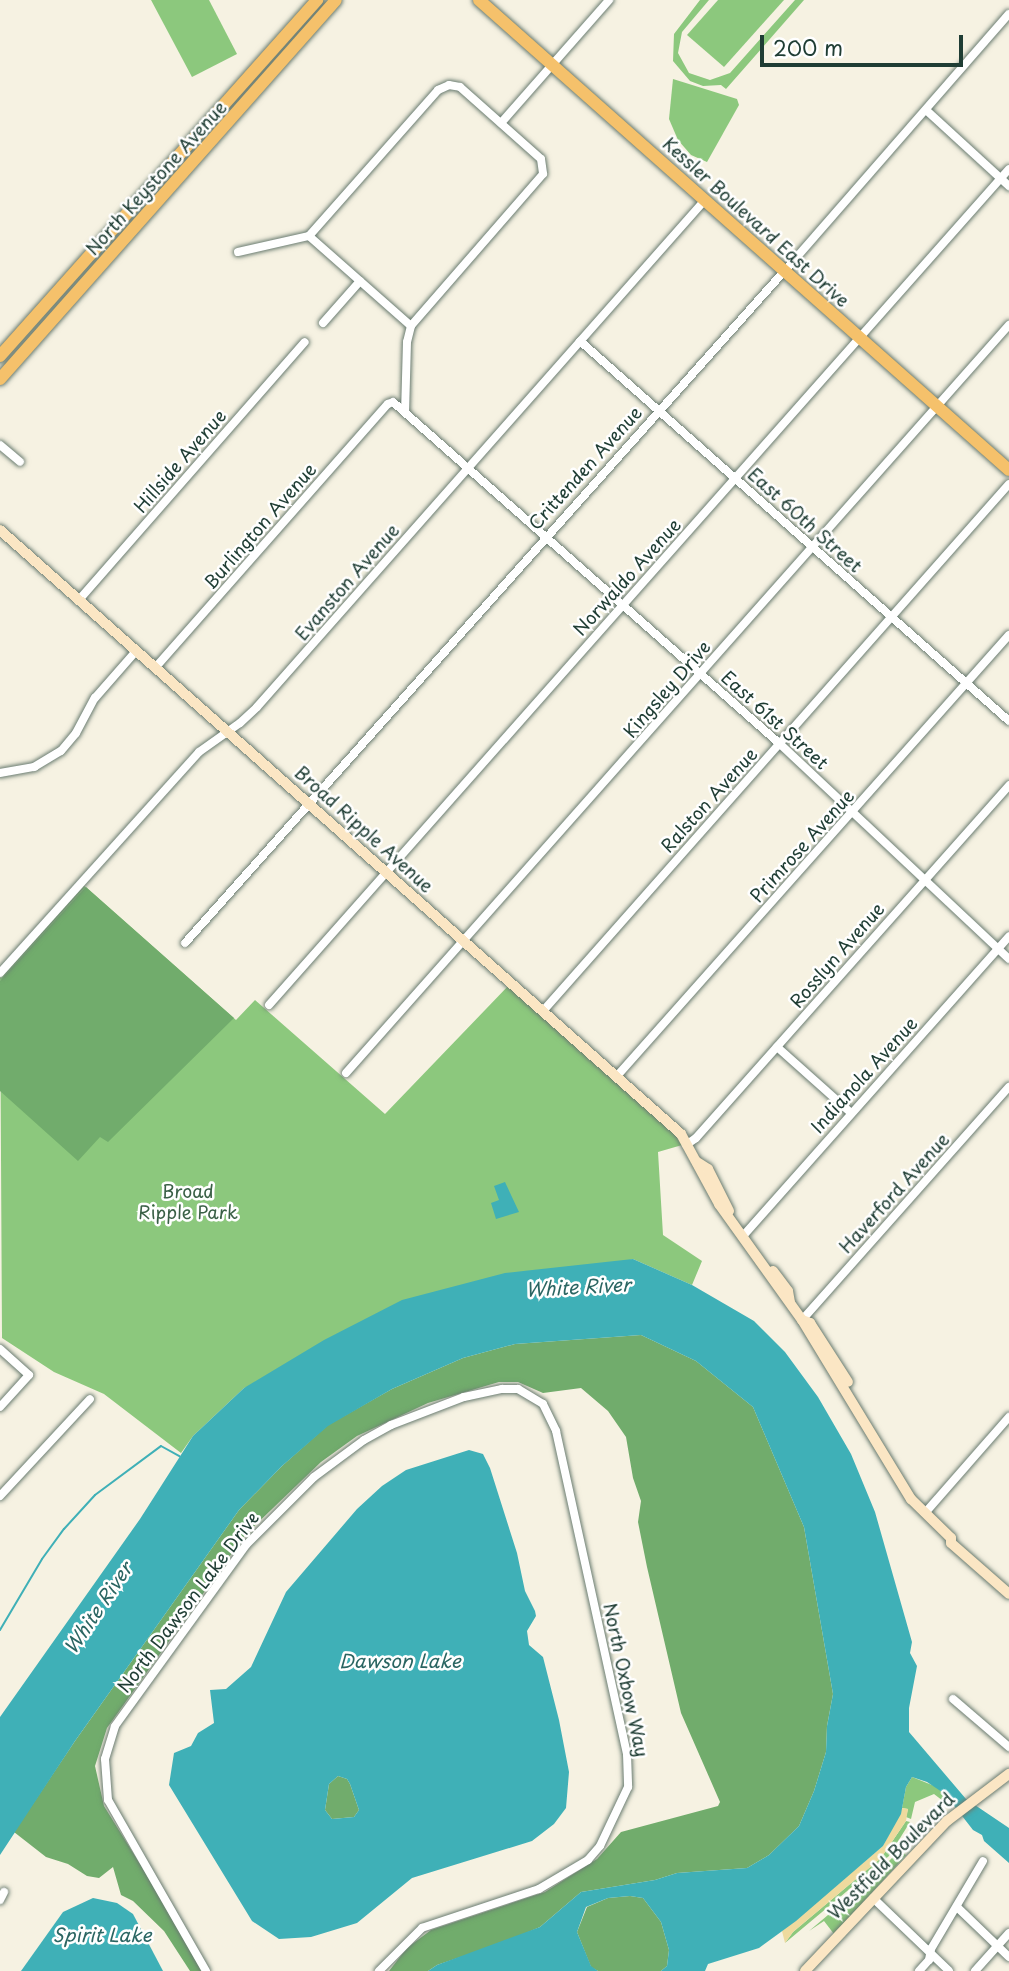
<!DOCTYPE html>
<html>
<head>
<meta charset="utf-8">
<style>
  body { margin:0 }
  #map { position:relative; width:1009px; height:1971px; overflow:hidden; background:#f6f2e2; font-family:"Playpen Sans",sans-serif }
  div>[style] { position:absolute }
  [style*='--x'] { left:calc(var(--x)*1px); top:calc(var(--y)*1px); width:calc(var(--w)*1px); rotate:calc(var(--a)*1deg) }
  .green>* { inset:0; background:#8cc87d }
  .forest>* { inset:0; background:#71ac6c }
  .sand>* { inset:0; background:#eeda9e }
  .water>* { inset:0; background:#3fb0b7 }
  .stream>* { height:2px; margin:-1px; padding:0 1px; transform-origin:1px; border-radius:1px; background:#3fb0b7 }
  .roads { filter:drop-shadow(0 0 2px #6a7c71) drop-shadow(0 0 2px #6a7c71) }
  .street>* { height:8px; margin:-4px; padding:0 4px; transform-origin:4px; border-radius:4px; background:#fff }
  .secondary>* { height:10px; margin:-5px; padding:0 5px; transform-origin:5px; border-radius:5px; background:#fbe6c4 }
  .primary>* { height:12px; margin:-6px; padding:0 6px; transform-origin:6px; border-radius:6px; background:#f5c16b }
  span { translate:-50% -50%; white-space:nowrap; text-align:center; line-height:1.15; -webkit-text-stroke:5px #fff; paint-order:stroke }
  .street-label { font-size:18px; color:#1f3d34 }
  .park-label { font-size:18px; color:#3a6046 }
  .water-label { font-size:19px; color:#2a6562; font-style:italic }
  .scale { position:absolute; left:760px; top:35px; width:203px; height:32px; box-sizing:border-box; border:4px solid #1f3d34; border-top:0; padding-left:9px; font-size:21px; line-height:24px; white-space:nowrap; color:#1f3d34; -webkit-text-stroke:5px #fff; paint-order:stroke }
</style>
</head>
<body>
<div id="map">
  <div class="green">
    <div style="clip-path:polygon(151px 0,209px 0,237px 54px,192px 77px)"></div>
    <div style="clip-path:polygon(700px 0,709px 0,682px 32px,678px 53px,689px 73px,710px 80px,730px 73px,795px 0,804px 0,726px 89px,721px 85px,703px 86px,690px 81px,673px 61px,674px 34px)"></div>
    <div style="clip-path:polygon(718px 0,784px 0,724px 67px,687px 35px)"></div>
    <div style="clip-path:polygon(673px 79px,737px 99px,739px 105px,707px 162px,691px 155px,678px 140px,669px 119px)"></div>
    <div style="clip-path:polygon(81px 883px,236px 1020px,255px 1000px,385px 1114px,511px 983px,689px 1143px,658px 1152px,663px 1235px,702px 1261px,692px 1285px,633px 1259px,244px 1388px,193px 1436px,181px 1453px,104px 1394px,54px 1372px,2px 1338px,0 972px)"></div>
    <div style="clip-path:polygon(912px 1777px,937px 1787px,952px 1802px,947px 1804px,934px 1794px,915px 1802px,911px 1819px,906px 1817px,908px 1809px,902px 1808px,906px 1787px)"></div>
    <div style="clip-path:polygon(906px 1821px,910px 1822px,889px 1856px,785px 1943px,793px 1932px,881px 1858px)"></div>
    <div style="clip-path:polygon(929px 1830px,834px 1934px,824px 1921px,809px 1931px,872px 1878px,900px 1850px,906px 1855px)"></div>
  </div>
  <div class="forest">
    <div style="clip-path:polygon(86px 887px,234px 1018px,108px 1142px,100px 1137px,78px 1161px,0 1091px,0 981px)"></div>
    <div style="clip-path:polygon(641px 1335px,696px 1361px,753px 1407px,804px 1527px,833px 1694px,827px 1726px,826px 1752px,814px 1791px,799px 1826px,769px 1855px,747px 1868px,677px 1873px,655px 1880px,581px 1892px,540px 1927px,505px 1942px,437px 1965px,428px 1971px,389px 1971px,407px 1948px,431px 1930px,545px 1892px,597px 1859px,621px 1832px,718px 1806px,720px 1802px,681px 1713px,647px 1567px,638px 1522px,641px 1501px,633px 1478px,626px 1437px,608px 1411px,581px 1388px,543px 1393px,518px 1382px,499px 1382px,428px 1403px,357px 1436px,321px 1462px,245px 1535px,107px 1728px,95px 1766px,104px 1806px,184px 1935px,202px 1971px,190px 1971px,164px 1931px,133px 1901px,121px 1895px,113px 1867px,99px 1878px,87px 1876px,68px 1864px,46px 1857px,14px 1832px,75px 1741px,239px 1510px,282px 1466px,328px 1425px,392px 1389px,463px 1358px,515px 1344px)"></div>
    <div style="clip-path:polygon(338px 1776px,347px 1779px,350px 1784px,359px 1810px,354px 1817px,332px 1819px,325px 1810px,329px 1784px)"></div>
    <div style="clip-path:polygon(630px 1896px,643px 1898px,661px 1922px,669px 1950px,667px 1966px,661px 1971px,598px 1971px,591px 1967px,577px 1932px,587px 1907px,608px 1898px)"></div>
  </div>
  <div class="sand">
    <div style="clip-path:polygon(902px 1808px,908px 1809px,906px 1821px,881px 1858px,793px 1932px,785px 1943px,782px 1931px,883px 1846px)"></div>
  </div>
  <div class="water">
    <div style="clip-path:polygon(505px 1182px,519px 1212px,496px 1219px,491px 1203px,499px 1200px,494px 1186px)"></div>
    <div style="clip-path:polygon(633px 1259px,692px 1285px,754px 1321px,785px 1352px,818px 1397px,851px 1454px,875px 1512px,912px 1642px,910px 1653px,917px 1666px,909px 1708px,909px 1732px,966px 1799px,1009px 1828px,1009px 1863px,984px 1841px,982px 1835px,973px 1830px,945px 1794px,927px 1782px,912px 1777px,906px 1787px,901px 1814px,883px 1846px,796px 1921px,759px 1948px,708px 1964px,705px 1971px,661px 1971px,667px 1966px,669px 1950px,661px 1922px,643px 1898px,630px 1896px,608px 1898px,586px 1907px,577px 1932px,591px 1966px,598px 1971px,428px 1971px,437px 1965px,540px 1927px,581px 1892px,655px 1880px,677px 1873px,747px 1868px,769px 1855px,799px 1826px,814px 1791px,826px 1752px,827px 1726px,833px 1694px,804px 1527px,753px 1407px,696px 1361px,641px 1335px,515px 1344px,463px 1358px,392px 1389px,328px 1426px,282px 1466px,239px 1510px,75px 1741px,0 1855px,0 1717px,140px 1519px,193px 1436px,244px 1388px,324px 1340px,402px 1300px,505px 1273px)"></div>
    <div style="clip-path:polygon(evenodd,469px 1450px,483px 1454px,490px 1468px,517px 1553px,525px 1591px,535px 1611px,536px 1616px,527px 1631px,529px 1645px,543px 1657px,559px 1720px,569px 1772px,566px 1808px,554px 1824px,532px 1841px,412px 1878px,357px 1923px,311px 1937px,279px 1939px,252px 1921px,169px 1785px,174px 1753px,191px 1746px,198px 1733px,214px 1723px,210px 1690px,226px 1689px,251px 1667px,286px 1592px,357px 1509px,382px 1486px,406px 1470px,469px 1450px,338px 1776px,347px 1779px,350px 1784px,359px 1810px,354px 1817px,332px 1819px,325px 1810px,329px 1784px,338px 1776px)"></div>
    <div style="clip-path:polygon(93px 1898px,117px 1903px,133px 1914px,163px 1971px,21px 1971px,63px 1912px)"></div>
  </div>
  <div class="stream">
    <div style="--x:0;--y:1630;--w:82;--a:-59.4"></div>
    <div style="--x:42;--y:1559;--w:37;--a:-54"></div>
    <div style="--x:64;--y:1529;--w:46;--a:-47.6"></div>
    <div style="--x:95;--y:1495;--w:82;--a:-36.6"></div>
    <div style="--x:161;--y:1446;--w:21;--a:29"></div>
  </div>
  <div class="roads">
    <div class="street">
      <div style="--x:926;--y:110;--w:113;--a:42.5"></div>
      <div style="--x:501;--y:123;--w:164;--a:-48.7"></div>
      <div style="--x:309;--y:236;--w:195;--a:-48.5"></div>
      <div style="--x:438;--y:90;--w:12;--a:-24"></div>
      <div style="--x:449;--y:85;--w:11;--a:10"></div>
      <div style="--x:460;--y:87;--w:108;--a:41.6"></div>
      <div style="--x:541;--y:159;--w:15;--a:82"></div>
      <div style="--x:543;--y:174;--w:201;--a:131"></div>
      <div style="--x:238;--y:252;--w:73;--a:-12.7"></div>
      <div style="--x:309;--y:236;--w:136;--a:41.4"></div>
      <div style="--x:411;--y:326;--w:16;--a:104"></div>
      <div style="--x:407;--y:342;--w:70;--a:91.6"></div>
      <div style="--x:323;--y:323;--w:56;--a:-48.6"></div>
      <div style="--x:580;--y:341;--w:573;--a:41.53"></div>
      <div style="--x:0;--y:445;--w:26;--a:40"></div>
      <div style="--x:78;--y:601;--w:344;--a:-48.8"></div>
      <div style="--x:155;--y:668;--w:352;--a:-48.6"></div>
      <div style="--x:388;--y:404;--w:5;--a:-22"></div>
      <div style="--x:393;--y:402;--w:516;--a:41.47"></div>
      <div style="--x:780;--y:744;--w:314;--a:43.2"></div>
      <div style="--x:0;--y:773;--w:35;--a:-10"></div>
      <div style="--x:34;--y:767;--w:31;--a:-31"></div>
      <div style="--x:61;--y:751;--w:23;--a:-50"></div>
      <div style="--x:76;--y:733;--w:40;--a:-62"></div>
      <div style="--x:95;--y:698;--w:62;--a:-48.9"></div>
      <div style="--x:185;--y:943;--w:916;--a:-48.27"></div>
      <div style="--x:795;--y:259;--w:325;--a:-48.9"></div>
      <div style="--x:0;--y:973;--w:297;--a:-48"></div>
      <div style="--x:199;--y:752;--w:50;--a:-35.3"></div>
      <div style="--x:240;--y:723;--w:23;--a:-43"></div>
      <div style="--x:257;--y:707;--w:677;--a:-48.54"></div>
      <div style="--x:269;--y:1005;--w:1116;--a:-48.49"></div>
      <div style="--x:543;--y:1011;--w:703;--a:-48.52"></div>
      <div style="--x:777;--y:1047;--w:99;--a:41.7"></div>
      <div style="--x:346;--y:1073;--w:1000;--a:-48.45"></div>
      <div style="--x:617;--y:1076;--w:590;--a:-48.37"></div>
      <div style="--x:686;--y:1145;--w:12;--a:-35"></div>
      <div style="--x:696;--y:1138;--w:472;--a:-48.4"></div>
      <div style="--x:743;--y:1236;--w:401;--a:-48.4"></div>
      <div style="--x:802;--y:1320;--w:312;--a:-48.4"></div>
      <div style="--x:0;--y:1349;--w:39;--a:42"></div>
      <div style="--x:29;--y:1375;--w:43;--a:132.2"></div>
      <div style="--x:0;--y:1496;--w:132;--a:-47.1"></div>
      <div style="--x:925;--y:1513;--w:128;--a:-48.8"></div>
      <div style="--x:953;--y:1699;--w:74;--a:40.6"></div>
      <div style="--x:873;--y:1898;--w:105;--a:43.8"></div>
      <div style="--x:0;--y:1900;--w:9;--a:-63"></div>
      <div style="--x:957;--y:1907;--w:72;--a:43.9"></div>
      <div style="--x:206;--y:1971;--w:197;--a:-119.8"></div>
      <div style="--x:108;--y:1800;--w:41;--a:-94.2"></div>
      <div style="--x:105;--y:1759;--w:34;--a:-73"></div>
      <div style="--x:115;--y:1726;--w:223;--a:-54.1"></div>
      <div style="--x:246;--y:1545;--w:96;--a:-45"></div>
      <div style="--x:314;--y:1477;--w:62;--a:-36.5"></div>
      <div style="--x:364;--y:1440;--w:31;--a:-29"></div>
      <div style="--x:391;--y:1425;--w:78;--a:-21"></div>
      <div style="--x:464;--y:1397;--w:39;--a:-12"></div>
      <div style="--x:502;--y:1389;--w:16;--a:0"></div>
      <div style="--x:518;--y:1389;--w:29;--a:31"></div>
      <div style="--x:543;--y:1404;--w:30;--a:64"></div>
      <div style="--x:556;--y:1431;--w:331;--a:77.6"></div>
      <div style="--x:627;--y:1754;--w:33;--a:88"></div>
      <div style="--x:628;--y:1787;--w:65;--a:115.4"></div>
      <div style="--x:600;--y:1846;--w:18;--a:131"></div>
      <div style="--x:588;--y:1860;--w:57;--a:149.4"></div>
      <div style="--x:539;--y:1889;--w:123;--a:161.6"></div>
      <div style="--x:422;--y:1928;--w:61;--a:135"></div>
      <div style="--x:919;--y:1971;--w:15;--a:-48"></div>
      <div style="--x:929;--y:1960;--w:11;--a:-80"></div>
      <div style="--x:931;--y:1949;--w:102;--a:-59.4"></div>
      <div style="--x:975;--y:1971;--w:51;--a:-48.2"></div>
    </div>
    <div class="secondary">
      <div style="--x:0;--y:530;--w:910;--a:41.57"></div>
      <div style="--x:681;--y:1134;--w:80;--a:61.5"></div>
      <div style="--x:719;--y:1204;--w:143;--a:54.4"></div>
      <div style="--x:802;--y:1320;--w:210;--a:58.7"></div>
      <div style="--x:911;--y:1499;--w:56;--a:44.3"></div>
      <div style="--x:951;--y:1538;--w:5;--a:90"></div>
      <div style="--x:951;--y:1543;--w:77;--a:41.3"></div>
      <div style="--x:697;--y:1162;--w:13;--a:32"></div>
      <div style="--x:708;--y:1169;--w:47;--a:63.4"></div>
      <div style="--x:773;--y:1271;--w:25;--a:53"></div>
      <div style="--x:788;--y:1291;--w:11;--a:80"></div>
      <div style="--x:802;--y:1320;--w:9;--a:21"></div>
      <div style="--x:810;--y:1323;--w:70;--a:57.2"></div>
      <div style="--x:805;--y:1971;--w:207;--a:-46.6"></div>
      <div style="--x:947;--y:1821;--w:78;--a:-37.2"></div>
    </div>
    <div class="primary">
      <div style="--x:479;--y:0;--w:708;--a:41.57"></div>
      <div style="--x:0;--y:356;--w:477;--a:-48.3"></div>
      <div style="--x:0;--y:379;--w:506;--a:-48.44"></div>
    </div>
  </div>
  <div class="street-label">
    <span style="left:156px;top:178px;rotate:-48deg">North Keystone Avenue</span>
    <span style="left:756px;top:222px;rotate:42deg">Kessler Boulevard East Drive</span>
    <span style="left:180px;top:461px;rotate:-49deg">Hillside Avenue</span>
    <span style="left:585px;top:468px;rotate:-48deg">Crittenden Avenue</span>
    <span style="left:805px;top:520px;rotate:42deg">East 60th Street</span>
    <span style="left:260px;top:526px;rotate:-49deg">Burlington Avenue</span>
    <span style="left:627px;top:577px;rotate:-48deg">Norwaldo Avenue</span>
    <span style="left:347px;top:582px;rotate:-49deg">Evanston Avenue</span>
    <span style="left:667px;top:689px;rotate:-49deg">Kingsley Drive</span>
    <span style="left:775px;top:720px;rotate:42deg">East 61st Street</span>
    <span style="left:709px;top:800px;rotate:-48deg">Ralston Avenue</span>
    <span style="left:364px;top:829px;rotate:42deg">Broad Ripple Avenue</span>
    <span style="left:802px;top:846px;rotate:-48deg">Primrose Avenue</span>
    <span style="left:837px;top:955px;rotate:-49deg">Rosslyn Avenue</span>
    <span style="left:864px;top:1075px;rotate:-48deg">Indianola Avenue</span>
    <span style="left:894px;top:1193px;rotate:-48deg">Haverford Avenue</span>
    <span style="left:188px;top:1602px;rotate:-53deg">North Dawson Lake Drive</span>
    <span style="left:626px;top:1680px;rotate:78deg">North Oxbow Way</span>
    <span style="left:891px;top:1856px;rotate:-45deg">Westfield Boulevard</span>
  </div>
  <div class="park-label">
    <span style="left:188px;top:1202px">Broad<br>Ripple Park</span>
  </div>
  <div class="water-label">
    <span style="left:578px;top:1287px;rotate:-3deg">White River</span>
    <span style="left:98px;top:1608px;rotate:-56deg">White River</span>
    <span style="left:400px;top:1661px">Dawson Lake</span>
    <span style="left:102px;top:1935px">Spirit Lake</span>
  </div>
  <div class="scale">200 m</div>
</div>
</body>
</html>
